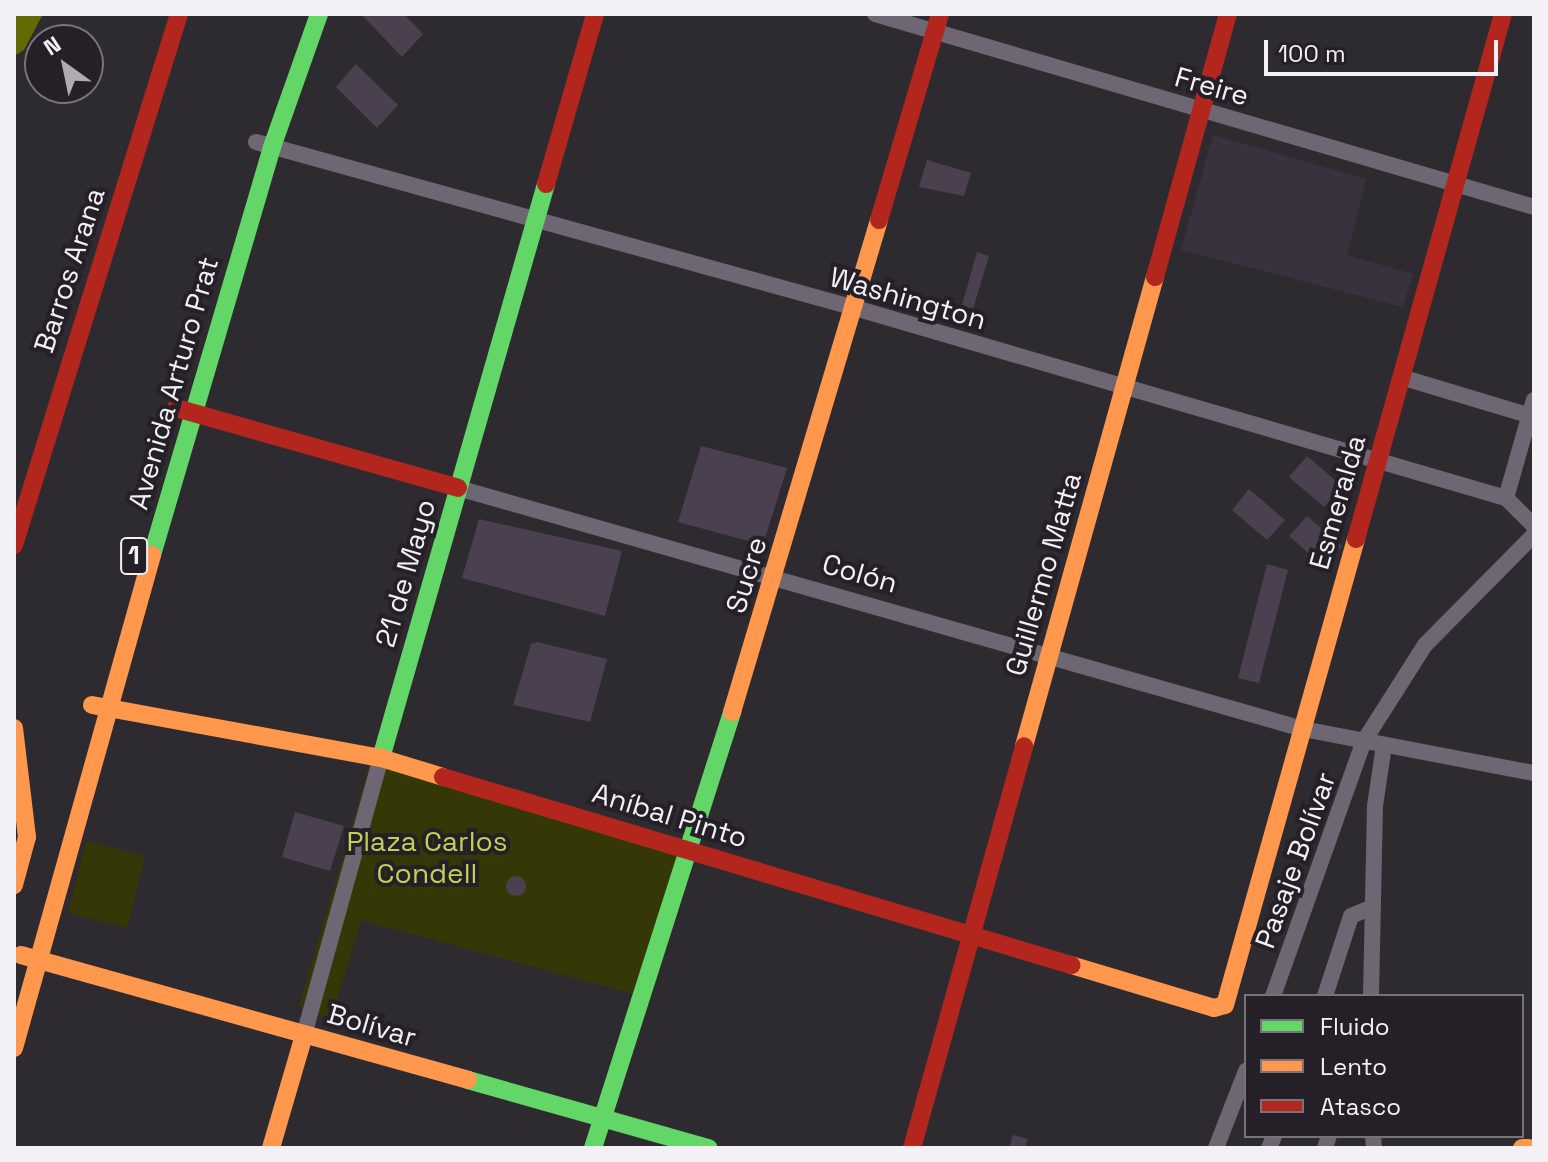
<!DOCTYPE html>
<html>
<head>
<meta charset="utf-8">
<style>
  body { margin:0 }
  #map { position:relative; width:1548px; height:1162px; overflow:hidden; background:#2e2b30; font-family:"Space Grotesk",sans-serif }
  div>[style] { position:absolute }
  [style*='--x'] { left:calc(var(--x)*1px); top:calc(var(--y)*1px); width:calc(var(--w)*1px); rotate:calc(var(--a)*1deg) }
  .built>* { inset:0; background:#38313e }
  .green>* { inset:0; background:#353806 }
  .water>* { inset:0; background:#636a05 }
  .building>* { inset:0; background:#4a404f }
  .round { border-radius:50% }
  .street>* { height:16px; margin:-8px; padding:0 8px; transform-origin:8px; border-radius:8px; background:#6e6672 }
  .fast>* { height:18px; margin:-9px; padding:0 9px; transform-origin:9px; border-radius:9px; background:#63d668 }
  .slow>* { height:18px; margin:-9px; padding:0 9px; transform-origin:9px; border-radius:9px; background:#ff974d }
  .jam>* { height:18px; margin:-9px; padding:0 9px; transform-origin:9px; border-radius:9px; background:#b3261e }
  span { translate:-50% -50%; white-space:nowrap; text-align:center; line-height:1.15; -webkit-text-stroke:8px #252028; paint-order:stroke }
  .shield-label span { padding:2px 6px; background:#252028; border:2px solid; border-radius:6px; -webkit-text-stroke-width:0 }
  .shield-label { font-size:26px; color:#f3f0f6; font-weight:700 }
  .street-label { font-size:28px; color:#f3f0f6 }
  .park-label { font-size:28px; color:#c4d055 }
  .frame { position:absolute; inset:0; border:16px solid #f3f0f6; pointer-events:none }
  .legend { position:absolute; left:1244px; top:994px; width:280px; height:144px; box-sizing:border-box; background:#252028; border:2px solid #77737a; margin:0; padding:10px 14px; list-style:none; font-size:24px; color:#f3f0f6 }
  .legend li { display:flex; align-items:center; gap:16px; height:40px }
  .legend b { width:40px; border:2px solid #77737a }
  .north { position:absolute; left:24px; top:24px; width:80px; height:80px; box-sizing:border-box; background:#252028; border:2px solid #77737a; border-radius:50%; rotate:327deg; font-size:22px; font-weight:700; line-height:32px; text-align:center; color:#f3f0f6 }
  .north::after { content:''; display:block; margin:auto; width:28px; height:36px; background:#aeabb1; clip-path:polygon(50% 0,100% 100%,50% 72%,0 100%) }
  .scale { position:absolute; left:1264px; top:40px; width:234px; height:36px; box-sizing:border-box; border:4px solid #f3f0f6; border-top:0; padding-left:10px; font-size:24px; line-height:28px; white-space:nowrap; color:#f3f0f6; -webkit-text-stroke:6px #252028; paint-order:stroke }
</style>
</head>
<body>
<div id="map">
  <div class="built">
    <div style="clip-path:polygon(1213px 135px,1366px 179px,1347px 255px,1413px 274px,1403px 307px,1181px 250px)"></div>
  </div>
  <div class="green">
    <div style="clip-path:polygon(371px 761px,681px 850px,634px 994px,361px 920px,331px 1020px,299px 1006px)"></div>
    <div style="clip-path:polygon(86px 841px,145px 856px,127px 928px,68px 913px)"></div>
  </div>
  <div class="water">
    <div style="clip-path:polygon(14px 14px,43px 14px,24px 50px,14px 56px)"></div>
  </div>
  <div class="building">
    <div style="clip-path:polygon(361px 14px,404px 14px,423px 34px,402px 57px)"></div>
    <div style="clip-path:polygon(356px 64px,398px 105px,377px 128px,336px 87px)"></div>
    <div style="clip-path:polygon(927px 160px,971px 173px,964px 196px,919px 187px)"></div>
    <div style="clip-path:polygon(977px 252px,989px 256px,973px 309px,962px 305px)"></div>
    <div style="clip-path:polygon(701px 446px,787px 468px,763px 545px,678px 522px)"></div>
    <div style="clip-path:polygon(1307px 456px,1342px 486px,1324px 507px,1289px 477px)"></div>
    <div style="clip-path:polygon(1249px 489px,1285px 520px,1267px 540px,1232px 510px)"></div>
    <div style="clip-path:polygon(1307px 516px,1342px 546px,1324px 567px,1289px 536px)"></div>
    <div style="clip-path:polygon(479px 519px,622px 551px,605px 616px,462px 578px)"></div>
    <div style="clip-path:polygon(1267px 564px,1288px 570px,1259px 683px,1238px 678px)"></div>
    <div style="clip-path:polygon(537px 642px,607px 659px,590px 722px,513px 705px,531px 644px)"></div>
    <div style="clip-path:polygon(295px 812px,344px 826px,330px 871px,282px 857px)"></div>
    <div class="round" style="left:506px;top:876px;width:20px;height:20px"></div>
    <div style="clip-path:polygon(1013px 1135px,1028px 1139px,1025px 1148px,1009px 1148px)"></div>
  </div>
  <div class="street">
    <div style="--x:875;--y:14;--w:687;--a:16.32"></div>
    <div style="--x:256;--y:142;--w:622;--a:15.49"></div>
    <div style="--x:855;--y:308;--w:678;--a:16.27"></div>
    <div style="--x:1506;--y:498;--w:40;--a:45"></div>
    <div style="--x:1401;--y:377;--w:139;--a:16.7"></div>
    <div style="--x:458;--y:488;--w:879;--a:15.92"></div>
    <div style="--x:1303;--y:729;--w:235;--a:10.8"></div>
    <div style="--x:1506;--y:498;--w:102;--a:-74.1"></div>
    <div style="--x:1273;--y:996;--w:271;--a:-70.4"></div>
    <div style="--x:1364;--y:741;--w:114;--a:-57.6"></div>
    <div style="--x:1425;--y:645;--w:155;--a:-45.3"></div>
    <div style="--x:1325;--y:996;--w:84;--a:-72"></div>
    <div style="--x:1351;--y:916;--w:23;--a:-23"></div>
    <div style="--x:1371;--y:996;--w:190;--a:-88.8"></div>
    <div style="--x:1375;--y:806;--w:62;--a:-81.6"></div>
    <div style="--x:304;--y:1035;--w:288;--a:-74.5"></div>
    <div style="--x:1373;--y:1136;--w:12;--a:85"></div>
    <div style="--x:1216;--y:1148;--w:83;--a:-68.7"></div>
    <div style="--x:1269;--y:1148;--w:13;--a:-67"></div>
    <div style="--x:1325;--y:1148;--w:13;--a:-72"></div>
  </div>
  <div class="fast">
    <div style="--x:152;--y:555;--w:425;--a:-73.6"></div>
    <div style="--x:272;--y:147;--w:141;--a:-70.5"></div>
    <div style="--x:381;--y:758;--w:597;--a:-73.96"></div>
    <div style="--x:468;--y:1080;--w:250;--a:15.8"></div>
    <div style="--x:593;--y:1148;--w:458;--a:-72.3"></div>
  </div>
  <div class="slow">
    <div style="--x:92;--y:705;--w:294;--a:10.4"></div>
    <div style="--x:381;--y:758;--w:65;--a:17"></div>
    <div style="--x:732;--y:712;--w:513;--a:-73.36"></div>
    <div style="--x:14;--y:728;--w:110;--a:83.2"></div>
    <div style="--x:27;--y:837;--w:50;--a:105.2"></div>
    <div style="--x:1024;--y:746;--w:487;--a:-74.4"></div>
    <div style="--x:21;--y:955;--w:464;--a:15.6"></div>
    <div style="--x:1071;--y:965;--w:149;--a:16.7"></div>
    <div style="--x:1214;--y:1008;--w:11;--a:-15"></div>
    <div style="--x:1225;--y:1005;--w:484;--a:-74.3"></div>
    <div style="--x:14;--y:1048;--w:512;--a:-74.36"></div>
    <div style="--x:271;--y:1148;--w:118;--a:-73.7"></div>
    <div style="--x:1522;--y:1148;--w:7;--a:0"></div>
  </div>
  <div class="jam">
    <div style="--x:546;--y:184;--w:177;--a:-73.9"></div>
    <div style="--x:879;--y:220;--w:215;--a:-73.5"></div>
    <div style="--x:1155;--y:277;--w:273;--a:-74.5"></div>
    <div style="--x:176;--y:408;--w:293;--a:15.8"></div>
    <div style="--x:1356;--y:539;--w:545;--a:-74.36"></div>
    <div style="--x:14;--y:545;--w:556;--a:-72.74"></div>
    <div style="--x:443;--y:777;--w:656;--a:16.67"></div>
    <div style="--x:912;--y:1148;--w:417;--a:-74.4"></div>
  </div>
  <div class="shield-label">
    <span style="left:134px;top:556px">1</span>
  </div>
  <div class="street-label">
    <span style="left:1212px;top:86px;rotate:16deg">Freire</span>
    <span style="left:69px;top:270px;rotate:-72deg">Barros Arana</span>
    <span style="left:908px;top:298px;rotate:16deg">Washington</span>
    <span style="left:173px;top:383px;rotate:-74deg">Avenida Arturo Prat</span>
    <span style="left:1337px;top:502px;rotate:-74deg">Esmeralda</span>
    <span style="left:405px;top:573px;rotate:-74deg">21 de Mayo</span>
    <span style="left:860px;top:573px;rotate:16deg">Colón</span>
    <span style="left:1043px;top:574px;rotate:-74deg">Guillermo Matta</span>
    <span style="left:746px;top:575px;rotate:-73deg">Sucre</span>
    <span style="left:670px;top:815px;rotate:17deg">Aníbal Pinto</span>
    <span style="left:1295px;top:860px;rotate:-70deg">Pasaje Bolívar</span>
    <span style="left:372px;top:1025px;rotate:16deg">Bolívar</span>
  </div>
  <div class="park-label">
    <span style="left:427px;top:857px">Plaza Carlos<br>Condell</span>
  </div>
  <div class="frame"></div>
  <ul class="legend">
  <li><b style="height:10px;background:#63d668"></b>Fluido</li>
  <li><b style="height:10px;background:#ff974d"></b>Lento</li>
  <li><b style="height:10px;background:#b3261e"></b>Atasco</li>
  </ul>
  <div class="north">N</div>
  <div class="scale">100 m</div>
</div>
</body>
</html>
